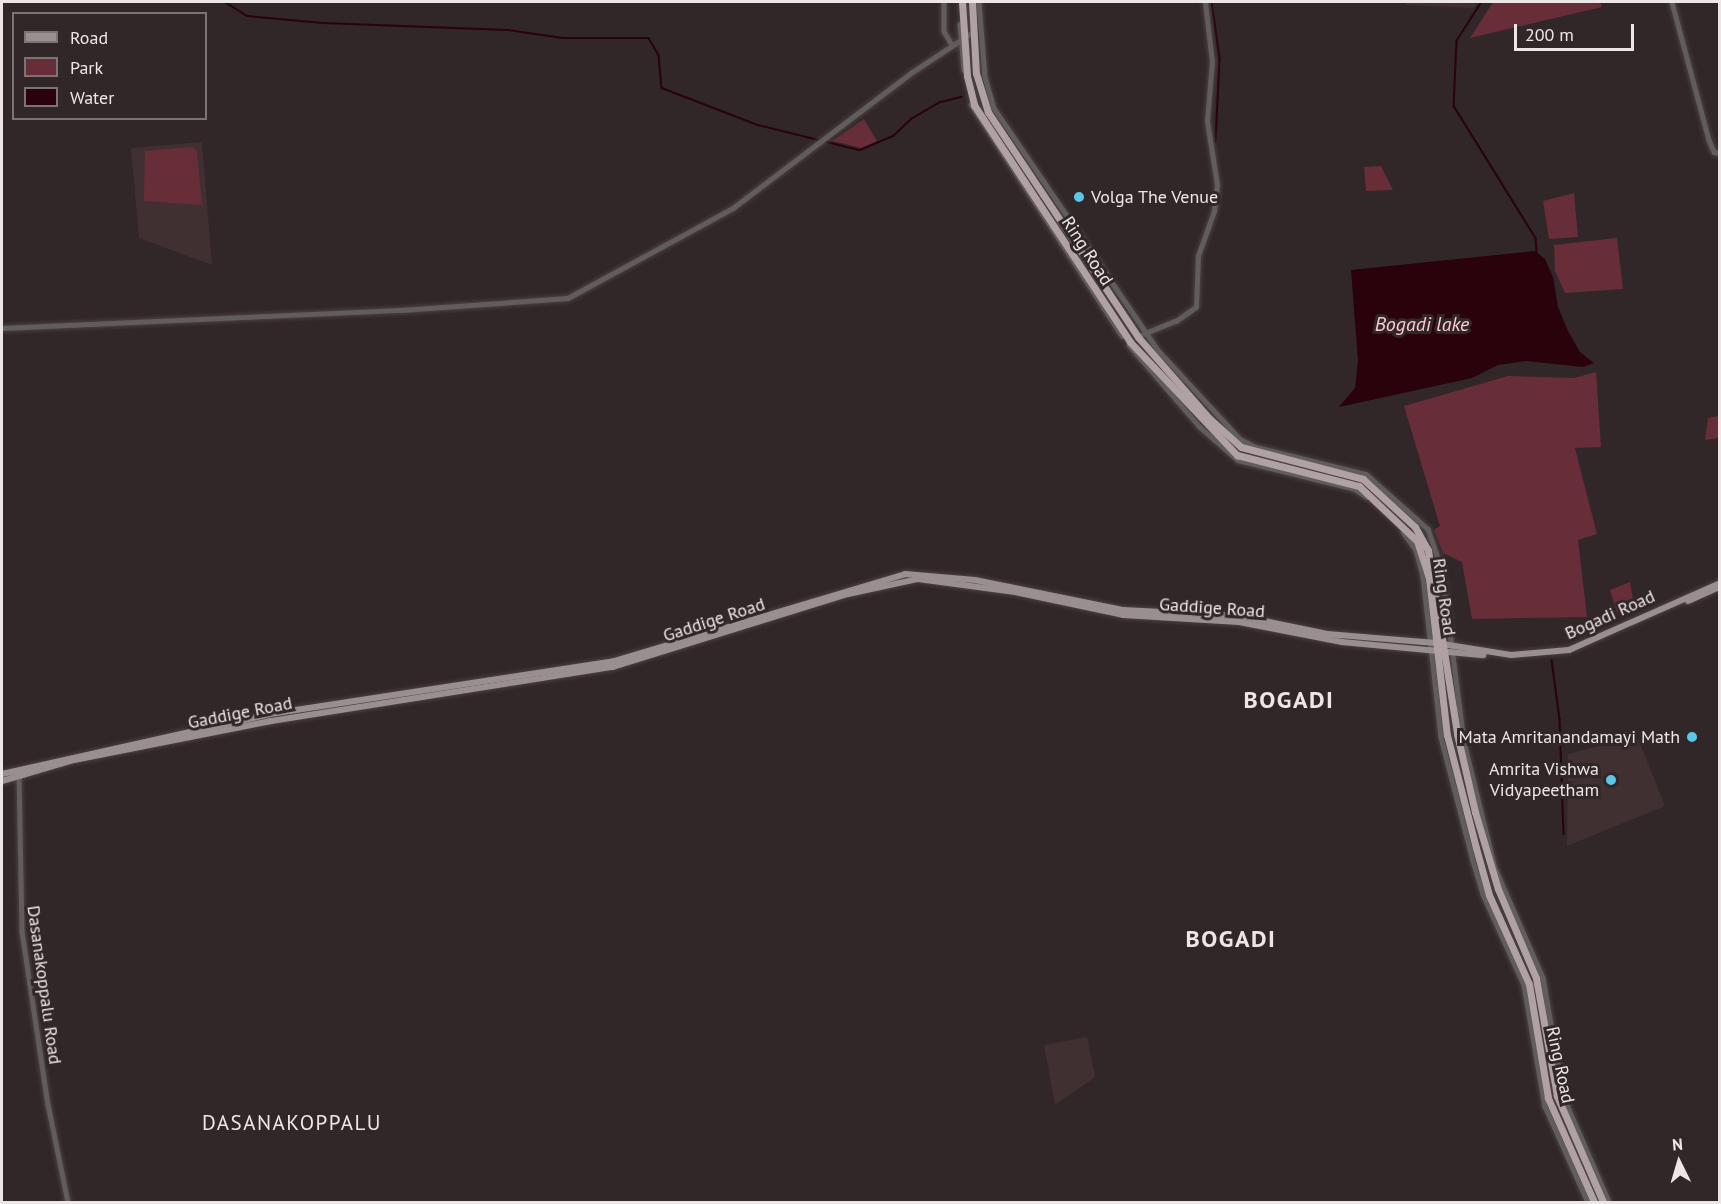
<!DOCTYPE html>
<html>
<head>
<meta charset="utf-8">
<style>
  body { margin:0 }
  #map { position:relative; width:1721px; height:1204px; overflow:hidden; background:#312628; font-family:"PT Sans",sans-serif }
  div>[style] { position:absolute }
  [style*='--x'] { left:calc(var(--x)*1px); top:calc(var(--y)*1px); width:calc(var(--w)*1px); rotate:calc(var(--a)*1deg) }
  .built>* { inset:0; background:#413032 }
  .green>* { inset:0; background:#672e39 }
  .water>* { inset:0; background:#2a020c }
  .stream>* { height:1.5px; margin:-0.75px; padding:0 0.75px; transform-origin:0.75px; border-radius:0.75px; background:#2a020c }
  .roads { filter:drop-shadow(0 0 2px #4b4143) drop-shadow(0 0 2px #4b4143) }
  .minor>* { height:4.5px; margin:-2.25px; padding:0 2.25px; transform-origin:2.25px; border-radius:2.25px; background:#625d5d }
  .major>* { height:6px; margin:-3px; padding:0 3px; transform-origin:3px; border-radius:3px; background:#9a8f90 }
  .highway>* { height:7px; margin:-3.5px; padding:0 3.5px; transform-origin:3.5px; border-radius:3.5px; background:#b0a2a4 }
  .dots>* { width:16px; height:16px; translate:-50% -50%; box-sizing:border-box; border:3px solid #312628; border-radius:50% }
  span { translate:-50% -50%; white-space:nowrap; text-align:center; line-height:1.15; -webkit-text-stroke:6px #312628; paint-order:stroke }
  .poi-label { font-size:18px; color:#ede6e6 }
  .left { translate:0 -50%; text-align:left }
  .right { translate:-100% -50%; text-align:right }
  .street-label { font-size:18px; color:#ede6e6 }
  .water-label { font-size:20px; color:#fdcbd2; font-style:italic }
  .quarter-label { font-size:21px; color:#ede6e6; letter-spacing:1.5px }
  .district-label { font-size:24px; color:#ede6e6; font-weight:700; letter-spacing:1.5px }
  .frame { position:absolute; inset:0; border:3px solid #ede6e6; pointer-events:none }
  .legend { position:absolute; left:12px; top:12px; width:195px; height:108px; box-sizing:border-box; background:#312628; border:2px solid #7c7374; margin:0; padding:8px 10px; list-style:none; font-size:18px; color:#ede6e6 }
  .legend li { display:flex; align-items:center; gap:12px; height:30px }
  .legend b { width:30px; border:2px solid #7c7374 }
  .north { position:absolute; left:1649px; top:1132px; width:60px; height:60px; -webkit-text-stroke:4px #312628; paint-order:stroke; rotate:355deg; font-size:16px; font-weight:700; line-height:24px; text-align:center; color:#ede6e6 }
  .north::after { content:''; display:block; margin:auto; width:21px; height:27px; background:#ede6e6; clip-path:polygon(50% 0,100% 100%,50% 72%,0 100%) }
  .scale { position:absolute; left:1514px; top:24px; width:120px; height:27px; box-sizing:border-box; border:3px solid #ede6e6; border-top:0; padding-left:8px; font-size:18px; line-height:21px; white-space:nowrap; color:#ede6e6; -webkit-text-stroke:4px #312628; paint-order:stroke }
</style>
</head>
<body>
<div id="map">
  <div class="built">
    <div style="clip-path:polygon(1406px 2px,1478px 2px,1473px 8px,1406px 5px)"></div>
    <div style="clip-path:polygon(202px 142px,212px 265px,139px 238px,131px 148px)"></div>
    <div style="clip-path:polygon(1637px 736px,1665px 806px,1567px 846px,1568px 754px)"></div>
    <div style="clip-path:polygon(1087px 1037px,1095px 1077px,1055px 1105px,1044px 1045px)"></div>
  </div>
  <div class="green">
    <div style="clip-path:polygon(1493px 2px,1600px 2px,1602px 7px,1470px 38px)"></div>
    <div style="clip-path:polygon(864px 119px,877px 141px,862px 148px,832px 141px)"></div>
    <div style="clip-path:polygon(192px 147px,197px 152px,202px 205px,144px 201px,145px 151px)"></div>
    <div style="clip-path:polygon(1381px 166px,1393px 190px,1366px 191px,1364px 167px)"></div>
    <div style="clip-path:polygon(1574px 193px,1578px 237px,1549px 239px,1543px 201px)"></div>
    <div style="clip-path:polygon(1617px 238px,1623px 289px,1565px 293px,1555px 271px,1554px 245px)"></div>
    <div style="clip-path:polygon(1596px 372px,1601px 447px,1575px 448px,1597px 534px,1578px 540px,1587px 617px,1472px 619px,1462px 562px,1443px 553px,1434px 530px,1440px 526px,1404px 406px,1508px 376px,1574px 378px)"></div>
    <div style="clip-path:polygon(1719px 416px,1719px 438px,1705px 440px,1708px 418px)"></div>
    <div style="clip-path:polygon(1630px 582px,1634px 605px,1617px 613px,1610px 590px)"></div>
  </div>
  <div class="water">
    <div style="clip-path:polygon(1535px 251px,1545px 259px,1553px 277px,1558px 307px,1568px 331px,1580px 352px,1594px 363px,1583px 367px,1526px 361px,1498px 365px,1472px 378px,1339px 407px,1355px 388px,1358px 361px,1351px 270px)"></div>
  </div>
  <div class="stream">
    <div style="--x:225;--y:2;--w:26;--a:32"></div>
    <div style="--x:247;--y:16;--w:76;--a:5.3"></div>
    <div style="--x:323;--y:23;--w:185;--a:2.2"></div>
    <div style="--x:508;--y:30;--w:55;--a:8.4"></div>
    <div style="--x:562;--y:38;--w:87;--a:0"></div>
    <div style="--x:649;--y:38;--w:20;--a:60"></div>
    <div style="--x:659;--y:55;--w:33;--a:85"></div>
    <div style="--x:662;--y:88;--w:103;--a:21.1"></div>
    <div style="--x:758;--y:125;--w:105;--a:13.8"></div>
    <div style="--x:860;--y:150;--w:36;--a:-23"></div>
    <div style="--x:893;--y:136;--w:25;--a:-43"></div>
    <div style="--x:911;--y:119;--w:34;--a:-30"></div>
    <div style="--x:941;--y:102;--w:21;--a:-14"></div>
    <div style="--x:1212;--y:2;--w:58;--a:82"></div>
    <div style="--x:1220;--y:59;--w:83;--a:92.8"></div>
    <div style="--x:1482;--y:2;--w:46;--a:122.7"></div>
    <div style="--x:1457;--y:41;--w:65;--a:92.6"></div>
    <div style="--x:1454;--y:106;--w:155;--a:58.2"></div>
    <div style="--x:1536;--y:238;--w:16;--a:86"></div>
    <div style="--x:1552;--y:660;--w:60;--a:82.3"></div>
    <div style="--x:1560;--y:719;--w:115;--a:88"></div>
  </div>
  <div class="roads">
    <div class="minor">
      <div style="--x:944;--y:2;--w:29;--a:90"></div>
      <div style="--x:944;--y:31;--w:16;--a:60"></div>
      <div style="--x:979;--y:2;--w:75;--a:85.4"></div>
      <div style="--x:985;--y:77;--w:32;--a:74"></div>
      <div style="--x:994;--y:108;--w:291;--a:55.9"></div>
      <div style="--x:1157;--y:349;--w:122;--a:47.3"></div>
      <div style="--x:1240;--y:439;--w:18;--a:27"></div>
      <div style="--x:1256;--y:447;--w:113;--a:13.8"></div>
      <div style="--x:1366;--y:474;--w:83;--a:41.6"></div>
      <div style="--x:1428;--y:529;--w:43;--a:71.1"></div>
      <div style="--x:1442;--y:570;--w:173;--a:82.7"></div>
      <div style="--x:1464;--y:742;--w:130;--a:76.2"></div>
      <div style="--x:1495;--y:868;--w:120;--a:66.4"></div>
      <div style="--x:1543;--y:978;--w:122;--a:80.1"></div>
      <div style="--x:1564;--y:1098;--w:113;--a:66.6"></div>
      <div style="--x:1672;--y:2;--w:143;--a:75"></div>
      <div style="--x:1709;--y:140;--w:13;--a:67"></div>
      <div style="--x:1714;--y:152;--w:6;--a:9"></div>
      <div style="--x:960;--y:24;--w:46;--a:85"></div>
      <div style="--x:971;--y:104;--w:277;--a:56.9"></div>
      <div style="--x:2;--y:328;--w:399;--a:-2.6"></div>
      <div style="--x:401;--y:310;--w:167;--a:-4.1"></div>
      <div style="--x:568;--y:298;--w:188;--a:-28.6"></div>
      <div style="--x:733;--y:208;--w:223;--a:-37.2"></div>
      <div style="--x:911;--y:73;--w:74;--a:-33.5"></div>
      <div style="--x:1143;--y:334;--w:35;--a:-22"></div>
      <div style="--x:1176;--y:321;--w:24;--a:-35"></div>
      <div style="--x:1196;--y:307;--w:51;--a:-87.8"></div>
      <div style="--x:1198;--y:256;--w:48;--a:-70.4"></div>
      <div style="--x:1214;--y:211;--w:26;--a:-83"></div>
      <div style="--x:1217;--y:185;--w:65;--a:-98.9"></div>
      <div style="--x:1207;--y:121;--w:59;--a:-85.2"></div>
      <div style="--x:1212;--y:62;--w:60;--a:-96.7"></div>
      <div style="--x:1129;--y:345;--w:108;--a:49.1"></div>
      <div style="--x:1200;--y:427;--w:50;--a:41"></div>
      <div style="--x:1238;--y:460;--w:121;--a:13.9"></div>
      <div style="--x:1355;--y:489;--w:14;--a:34"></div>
      <div style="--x:1403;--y:532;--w:22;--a:54"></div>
      <div style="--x:1416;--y:550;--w:27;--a:75"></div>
      <div style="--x:1423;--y:576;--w:162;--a:83.6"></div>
      <div style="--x:1441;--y:737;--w:128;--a:75.5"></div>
      <div style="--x:1473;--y:861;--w:34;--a:73"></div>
      <div style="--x:1483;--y:894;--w:100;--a:65.7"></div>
      <div style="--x:1524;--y:985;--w:123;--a:80.2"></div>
      <div style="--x:1545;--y:1106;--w:105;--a:65.9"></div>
      <div style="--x:19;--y:774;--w:157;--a:88.9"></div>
      <div style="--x:22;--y:931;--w:175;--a:81.5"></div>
      <div style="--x:48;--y:1104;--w:100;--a:78.5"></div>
    </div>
    <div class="major">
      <div style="--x:1688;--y:601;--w:35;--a:-24"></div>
      <div style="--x:2;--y:774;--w:281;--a:-12.6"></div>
      <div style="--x:276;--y:713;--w:342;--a:-8.7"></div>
      <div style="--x:614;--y:661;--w:304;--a:-16.6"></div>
      <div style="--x:905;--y:574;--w:70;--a:4.9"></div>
      <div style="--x:975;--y:580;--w:151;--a:11.5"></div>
      <div style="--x:1123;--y:610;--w:117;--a:2.9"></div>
      <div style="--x:1240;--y:616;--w:89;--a:11.7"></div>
      <div style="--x:1327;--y:634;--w:109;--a:4.7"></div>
      <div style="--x:1436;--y:643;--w:76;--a:9.1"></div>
      <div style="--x:1511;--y:655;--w:58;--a:-4.9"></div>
      <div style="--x:1569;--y:650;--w:165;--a:-23.9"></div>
      <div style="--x:2;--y:781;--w:75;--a:-16.3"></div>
      <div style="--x:74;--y:760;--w:201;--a:-11.2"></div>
      <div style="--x:271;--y:721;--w:346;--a:-9"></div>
      <div style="--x:613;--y:667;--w:246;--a:-17.3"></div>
      <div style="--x:848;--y:594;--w:72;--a:-12.1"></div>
      <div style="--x:918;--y:579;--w:98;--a:7.6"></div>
      <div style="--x:1015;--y:592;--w:110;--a:12"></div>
      <div style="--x:1123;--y:615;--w:116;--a:3.5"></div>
      <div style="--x:1239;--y:622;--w:105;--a:11"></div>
      <div style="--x:1342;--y:642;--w:142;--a:5.3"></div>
    </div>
    <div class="highway">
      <div style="--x:962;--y:2;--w:74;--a:86.1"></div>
      <div style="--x:967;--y:76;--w:30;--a:76"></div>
      <div style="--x:974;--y:105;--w:284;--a:56.6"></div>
      <div style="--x:1130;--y:342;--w:156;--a:46.6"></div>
      <div style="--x:1237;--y:455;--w:126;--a:14.3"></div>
      <div style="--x:1359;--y:486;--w:80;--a:43.5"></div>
      <div style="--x:1417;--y:541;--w:39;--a:72"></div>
      <div style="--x:1429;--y:578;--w:158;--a:83.5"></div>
      <div style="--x:1447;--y:735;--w:117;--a:75.6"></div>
      <div style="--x:1476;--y:848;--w:49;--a:74.5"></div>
      <div style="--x:1489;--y:895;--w:98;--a:65.8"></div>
      <div style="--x:1529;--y:984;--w:116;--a:80.5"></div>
      <div style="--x:1548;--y:1098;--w:114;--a:66.1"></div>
      <div style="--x:972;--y:2;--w:71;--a:86.8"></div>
      <div style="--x:976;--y:73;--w:41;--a:72.9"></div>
      <div style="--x:988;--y:112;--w:270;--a:56.3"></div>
      <div style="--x:1138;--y:337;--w:108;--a:48.8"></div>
      <div style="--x:1209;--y:418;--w:43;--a:42.2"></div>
      <div style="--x:1241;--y:447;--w:126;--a:14.7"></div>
      <div style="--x:1363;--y:479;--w:71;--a:42.7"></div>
      <div style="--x:1415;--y:527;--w:26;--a:61"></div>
      <div style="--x:1428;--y:550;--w:186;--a:81"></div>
      <div style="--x:1457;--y:734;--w:80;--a:77"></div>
      <div style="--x:1475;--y:812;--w:80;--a:73.4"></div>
      <div style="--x:1498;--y:889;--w:97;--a:66.9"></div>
      <div style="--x:1536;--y:978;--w:120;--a:79.9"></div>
      <div style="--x:1557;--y:1096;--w:116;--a:66.5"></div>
    </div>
  </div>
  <div class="dots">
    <div style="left:1079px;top:197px;background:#5bc7e7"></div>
    <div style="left:1692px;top:737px;background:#5bc7e7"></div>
    <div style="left:1611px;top:780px;background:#5bc7e7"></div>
  </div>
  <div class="poi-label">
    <span class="left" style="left:1091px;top:197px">Volga The Venue</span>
    <span class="right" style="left:1680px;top:737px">Mata Amritanandamayi Math</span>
    <span class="right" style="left:1599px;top:780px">Amrita Vishwa<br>Vidyapeetham</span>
  </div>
  <div class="street-label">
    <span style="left:1087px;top:251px;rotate:57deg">Ring Road</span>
    <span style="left:1444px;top:597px;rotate:82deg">Ring Road</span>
    <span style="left:1212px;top:608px;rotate:4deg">Gaddige Road</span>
    <span style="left:1610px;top:615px;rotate:-24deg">Bogadi Road</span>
    <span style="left:714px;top:620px;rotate:-18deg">Gaddige Road</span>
    <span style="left:240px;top:713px;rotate:-11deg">Gaddige Road</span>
    <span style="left:44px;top:985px;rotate:82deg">Dasanakoppalu Road</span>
    <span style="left:1560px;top:1065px;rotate:78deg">Ring Road</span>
  </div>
  <div class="water-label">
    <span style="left:1422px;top:324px">Bogadi lake</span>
  </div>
  <div class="quarter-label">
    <span style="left:292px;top:1123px">DASANAKOPPALU</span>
  </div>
  <div class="district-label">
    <span style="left:1289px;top:700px">BOGADI</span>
    <span style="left:1231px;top:939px">BOGADI</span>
  </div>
  <div class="frame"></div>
  <ul class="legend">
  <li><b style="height:8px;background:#9a8f90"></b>Road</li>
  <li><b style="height:16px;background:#672e39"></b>Park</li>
  <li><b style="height:16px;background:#2a020c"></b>Water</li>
  </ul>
  <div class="north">N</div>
  <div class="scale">200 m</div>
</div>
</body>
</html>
